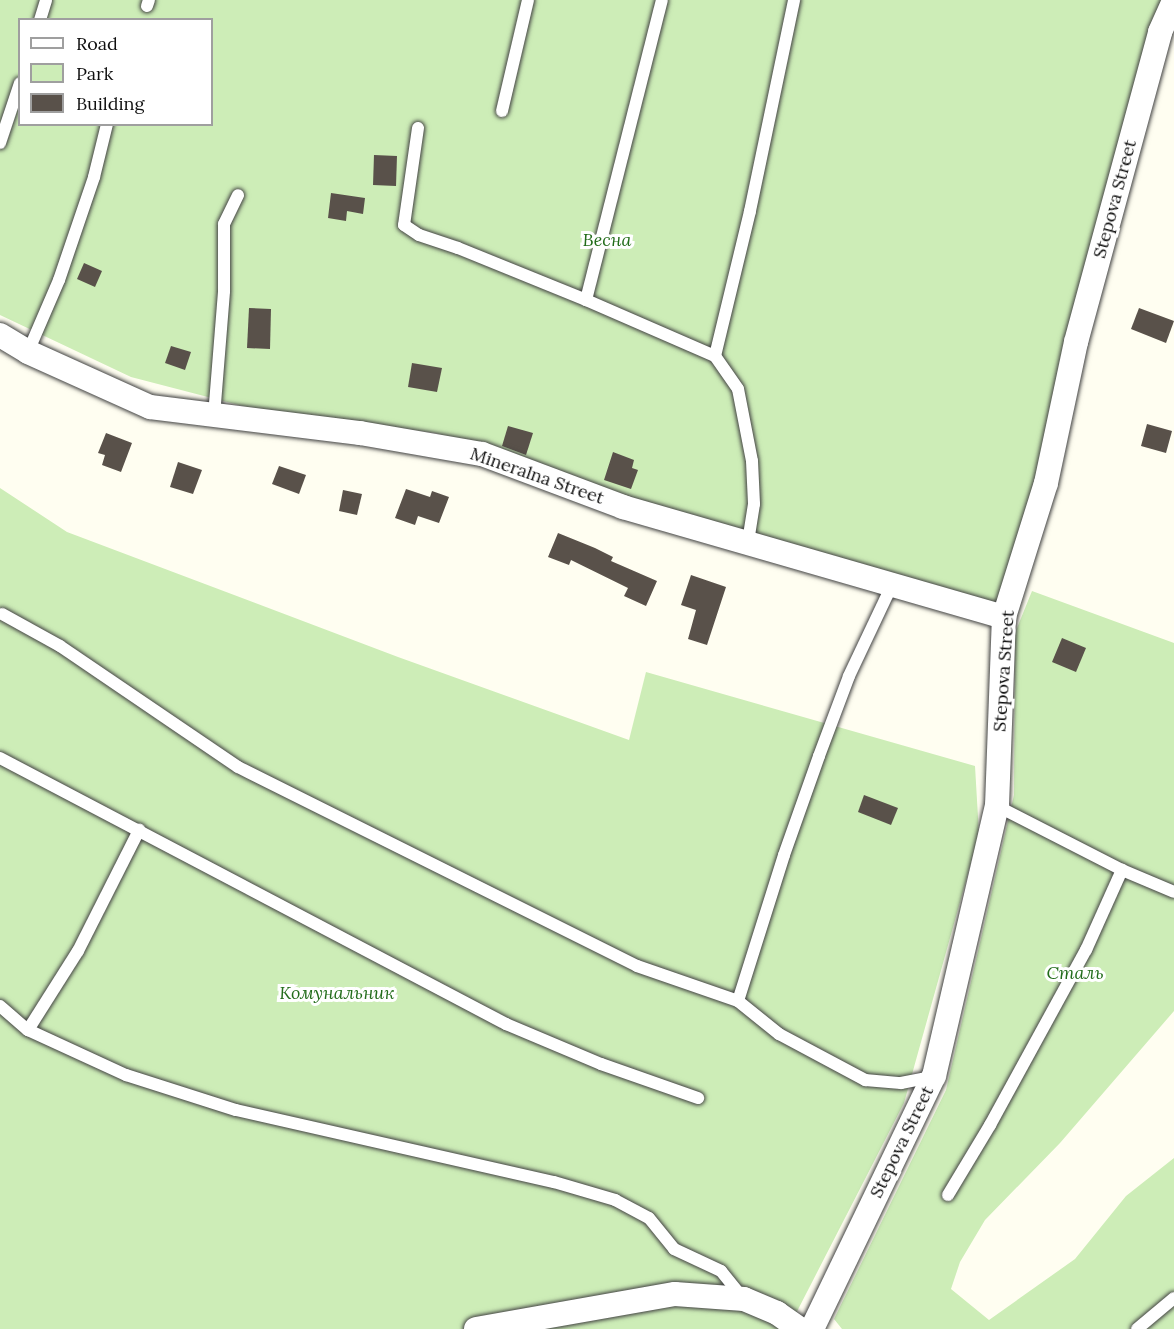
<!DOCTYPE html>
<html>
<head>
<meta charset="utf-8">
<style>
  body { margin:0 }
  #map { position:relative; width:1174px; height:1329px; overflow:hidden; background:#fffef1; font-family:Lora,serif }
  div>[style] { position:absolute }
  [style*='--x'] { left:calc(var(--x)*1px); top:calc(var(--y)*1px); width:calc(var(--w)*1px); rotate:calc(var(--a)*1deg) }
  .green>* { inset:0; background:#cdedb7 }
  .building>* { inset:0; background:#59514a }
  .roads { filter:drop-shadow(0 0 2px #424242) drop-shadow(0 0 2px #424242) }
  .lane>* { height:12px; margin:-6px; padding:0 6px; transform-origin:6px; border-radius:6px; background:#fff }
  .street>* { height:24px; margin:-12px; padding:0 12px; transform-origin:12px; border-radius:12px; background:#fff }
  span { translate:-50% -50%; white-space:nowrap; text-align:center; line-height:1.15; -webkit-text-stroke:6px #fff; paint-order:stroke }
  .street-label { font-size:18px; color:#0f0f0f }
  .park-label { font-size:18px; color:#226c1a; font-style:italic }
  .legend { position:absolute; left:18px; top:18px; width:195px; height:108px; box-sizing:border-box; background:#fff; border:2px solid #9f9f9f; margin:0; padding:8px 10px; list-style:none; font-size:18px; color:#0f0f0f }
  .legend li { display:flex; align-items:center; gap:12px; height:30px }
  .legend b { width:30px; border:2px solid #9f9f9f }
</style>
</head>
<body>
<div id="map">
  <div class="green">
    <div style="clip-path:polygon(evenodd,0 0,1164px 0,1038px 472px,999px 607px,654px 510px,436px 433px,262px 411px,131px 377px,0 315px,0 0,20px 20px,212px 20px,212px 124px,20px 124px,20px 20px)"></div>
    <div style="clip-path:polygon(0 488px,67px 532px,398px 657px,629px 740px,646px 672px,975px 766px,979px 834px,904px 1103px,788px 1329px,0 1329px)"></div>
    <div style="clip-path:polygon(1032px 591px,1174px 643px,1174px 1011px,1060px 1143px,985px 1220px,960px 1262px,951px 1289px,989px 1320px,1075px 1259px,1126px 1196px,1174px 1158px,1174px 1329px,842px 1329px,834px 1319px,946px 1090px,1014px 795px,1015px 633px)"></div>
  </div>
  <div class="building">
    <div style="clip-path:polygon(374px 155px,397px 156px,396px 186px,373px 185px)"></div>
    <div style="clip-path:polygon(331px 193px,365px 198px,363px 214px,347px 211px,346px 221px,328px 218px)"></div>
    <div style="clip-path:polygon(84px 263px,102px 271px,95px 287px,77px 279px)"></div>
    <div style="clip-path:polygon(249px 308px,271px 309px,270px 349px,247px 348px)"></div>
    <div style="clip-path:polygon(1139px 308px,1174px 321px,1166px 343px,1131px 329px)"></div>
    <div style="clip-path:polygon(171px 346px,191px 352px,185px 370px,165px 363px)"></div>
    <div style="clip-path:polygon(412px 363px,442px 368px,437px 392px,408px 387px)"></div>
    <div style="clip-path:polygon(1147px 424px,1172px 431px,1166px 453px,1141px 446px)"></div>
    <div style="clip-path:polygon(508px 426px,533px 433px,526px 455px,502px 446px)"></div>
    <div style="clip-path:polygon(106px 433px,132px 443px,121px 472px,102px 465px,105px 455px,98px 453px)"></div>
    <div style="clip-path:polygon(613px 452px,634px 460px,632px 468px,638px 470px,631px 489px,604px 480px)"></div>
    <div style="clip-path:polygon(178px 462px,202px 470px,193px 494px,170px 487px)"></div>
    <div style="clip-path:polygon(279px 466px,306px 475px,299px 494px,272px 484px)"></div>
    <div style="clip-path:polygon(406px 489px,430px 497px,432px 491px,449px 497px,439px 523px,418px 516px,415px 525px,395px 518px)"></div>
    <div style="clip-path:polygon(343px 490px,362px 494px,357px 515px,339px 511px)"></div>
    <div style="clip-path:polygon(558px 533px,595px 548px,613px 557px,611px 561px,657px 581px,646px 606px,624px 596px,628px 588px,571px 560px,569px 565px,548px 557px)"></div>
    <div style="clip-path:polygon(691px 575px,726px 587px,707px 645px,688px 639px,696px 610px,681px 605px)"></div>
    <div style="clip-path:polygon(1062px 638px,1086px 648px,1076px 672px,1052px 662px)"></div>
    <div style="clip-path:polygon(864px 795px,898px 808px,891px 825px,858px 812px)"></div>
  </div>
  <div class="roads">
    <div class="lane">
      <div style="--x:147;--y:6;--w:6;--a:-72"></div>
      <div style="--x:40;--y:20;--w:21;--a:-73"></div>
      <div style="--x:502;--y:111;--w:114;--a:-76.8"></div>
      <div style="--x:418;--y:128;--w:98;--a:98.2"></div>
      <div style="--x:404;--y:225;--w:18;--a:34"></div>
      <div style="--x:419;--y:235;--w:41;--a:18.4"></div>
      <div style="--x:458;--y:248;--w:138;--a:22.1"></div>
      <div style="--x:586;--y:300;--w:141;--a:23.5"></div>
      <div style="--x:715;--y:356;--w:40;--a:55.1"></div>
      <div style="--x:738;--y:389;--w:73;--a:79"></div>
      <div style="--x:752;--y:461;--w:43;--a:87.3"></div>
      <div style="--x:754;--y:504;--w:37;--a:99"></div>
      <div style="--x:0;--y:143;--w:63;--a:-71.6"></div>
      <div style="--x:586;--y:300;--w:309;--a:-75.8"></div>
      <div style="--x:28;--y:352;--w:78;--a:-66.7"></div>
      <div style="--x:59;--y:280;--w:109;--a:-71.2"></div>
      <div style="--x:94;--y:177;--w:55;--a:-76.2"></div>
      <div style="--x:715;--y:356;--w:149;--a:-76.4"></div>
      <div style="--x:750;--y:211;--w:216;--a:-78.2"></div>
      <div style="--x:214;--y:416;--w:125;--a:-85.4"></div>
      <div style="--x:224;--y:291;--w:67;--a:-90"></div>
      <div style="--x:224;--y:224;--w:32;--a:-64"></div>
      <div style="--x:2;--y:614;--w:66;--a:28.9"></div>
      <div style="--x:60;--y:646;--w:215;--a:34.2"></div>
      <div style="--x:238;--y:767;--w:446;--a:26.5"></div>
      <div style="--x:637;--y:966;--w:107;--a:19.1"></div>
      <div style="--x:738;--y:1001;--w:53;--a:38.8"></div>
      <div style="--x:779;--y:1034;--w:98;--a:28.1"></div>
      <div style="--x:865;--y:1080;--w:36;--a:5"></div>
      <div style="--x:901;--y:1083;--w:33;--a:-11"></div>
      <div style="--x:0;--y:758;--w:572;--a:27.73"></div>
      <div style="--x:506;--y:1024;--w:103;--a:22.8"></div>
      <div style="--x:601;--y:1064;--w:103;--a:19.3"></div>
      <div style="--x:997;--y:806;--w:140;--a:27.1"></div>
      <div style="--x:1122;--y:870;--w:56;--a:22.9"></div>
      <div style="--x:738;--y:1001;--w:153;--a:-72.5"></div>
      <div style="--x:784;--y:855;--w:105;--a:-70.5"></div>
      <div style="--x:819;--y:756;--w:85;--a:-69.4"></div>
      <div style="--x:849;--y:676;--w:101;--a:-64.7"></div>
      <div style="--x:0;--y:1006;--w:37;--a:41"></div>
      <div style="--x:28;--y:1030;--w:108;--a:24.7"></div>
      <div style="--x:126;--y:1075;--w:115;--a:17.7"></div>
      <div style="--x:236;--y:1110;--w:326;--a:12.8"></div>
      <div style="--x:554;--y:1182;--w:64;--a:16.4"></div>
      <div style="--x:615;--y:1200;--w:38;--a:28"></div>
      <div style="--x:649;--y:1218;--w:40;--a:51"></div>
      <div style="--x:674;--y:1249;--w:52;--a:25.1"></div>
      <div style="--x:721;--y:1271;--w:35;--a:51"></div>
      <div style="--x:28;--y:1030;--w:93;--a:-57.7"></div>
      <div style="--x:78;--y:951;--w:136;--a:-63.2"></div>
      <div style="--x:948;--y:1195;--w:82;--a:-59"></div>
      <div style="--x:990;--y:1125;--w:200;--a:-61.3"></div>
      <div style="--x:1086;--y:950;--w:88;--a:-65.8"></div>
      <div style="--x:1137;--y:1329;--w:48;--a:-40"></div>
    </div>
    <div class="street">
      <div style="--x:0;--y:335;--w:33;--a:31"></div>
      <div style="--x:28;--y:352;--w:134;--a:24.3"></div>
      <div style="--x:150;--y:407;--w:212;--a:7.1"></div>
      <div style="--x:360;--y:433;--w:124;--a:9.8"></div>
      <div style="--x:482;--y:454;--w:151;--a:20.6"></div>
      <div style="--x:623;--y:507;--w:397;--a:16.1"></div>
      <div style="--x:476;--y:1329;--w:202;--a:-10"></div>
      <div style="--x:675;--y:1294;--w:69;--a:4.1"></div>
      <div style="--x:744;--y:1299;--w:36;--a:23"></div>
      <div style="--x:777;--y:1313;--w:28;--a:35"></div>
      <div style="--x:812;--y:1329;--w:281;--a:-64.3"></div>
      <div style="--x:934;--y:1076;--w:277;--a:-76.9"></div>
      <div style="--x:997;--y:806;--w:189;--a:-87.9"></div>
      <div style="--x:1004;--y:617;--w:140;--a:-72.6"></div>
      <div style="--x:1046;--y:483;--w:144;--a:-78"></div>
      <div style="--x:1076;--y:342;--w:321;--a:-74.8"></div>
      <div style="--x:1160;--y:32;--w:35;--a:-66"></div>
    </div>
  </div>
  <div class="street-label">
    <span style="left:1115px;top:199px;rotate:-75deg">Stepova Street</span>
    <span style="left:537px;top:476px;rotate:19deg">Mineralna Street</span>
    <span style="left:1004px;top:671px;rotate:-86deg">Stepova Street</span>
    <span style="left:902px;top:1142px;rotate:-64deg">Stepova Street</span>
  </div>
  <div class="park-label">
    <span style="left:607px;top:240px">Весна</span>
    <span style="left:1075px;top:973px">Сталь</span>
    <span style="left:337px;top:993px">Комунальник</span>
  </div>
  <ul class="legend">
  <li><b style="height:8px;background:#fff"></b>Road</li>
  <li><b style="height:16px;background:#cdedb7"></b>Park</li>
  <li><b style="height:16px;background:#59514a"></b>Building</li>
  </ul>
</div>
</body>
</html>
